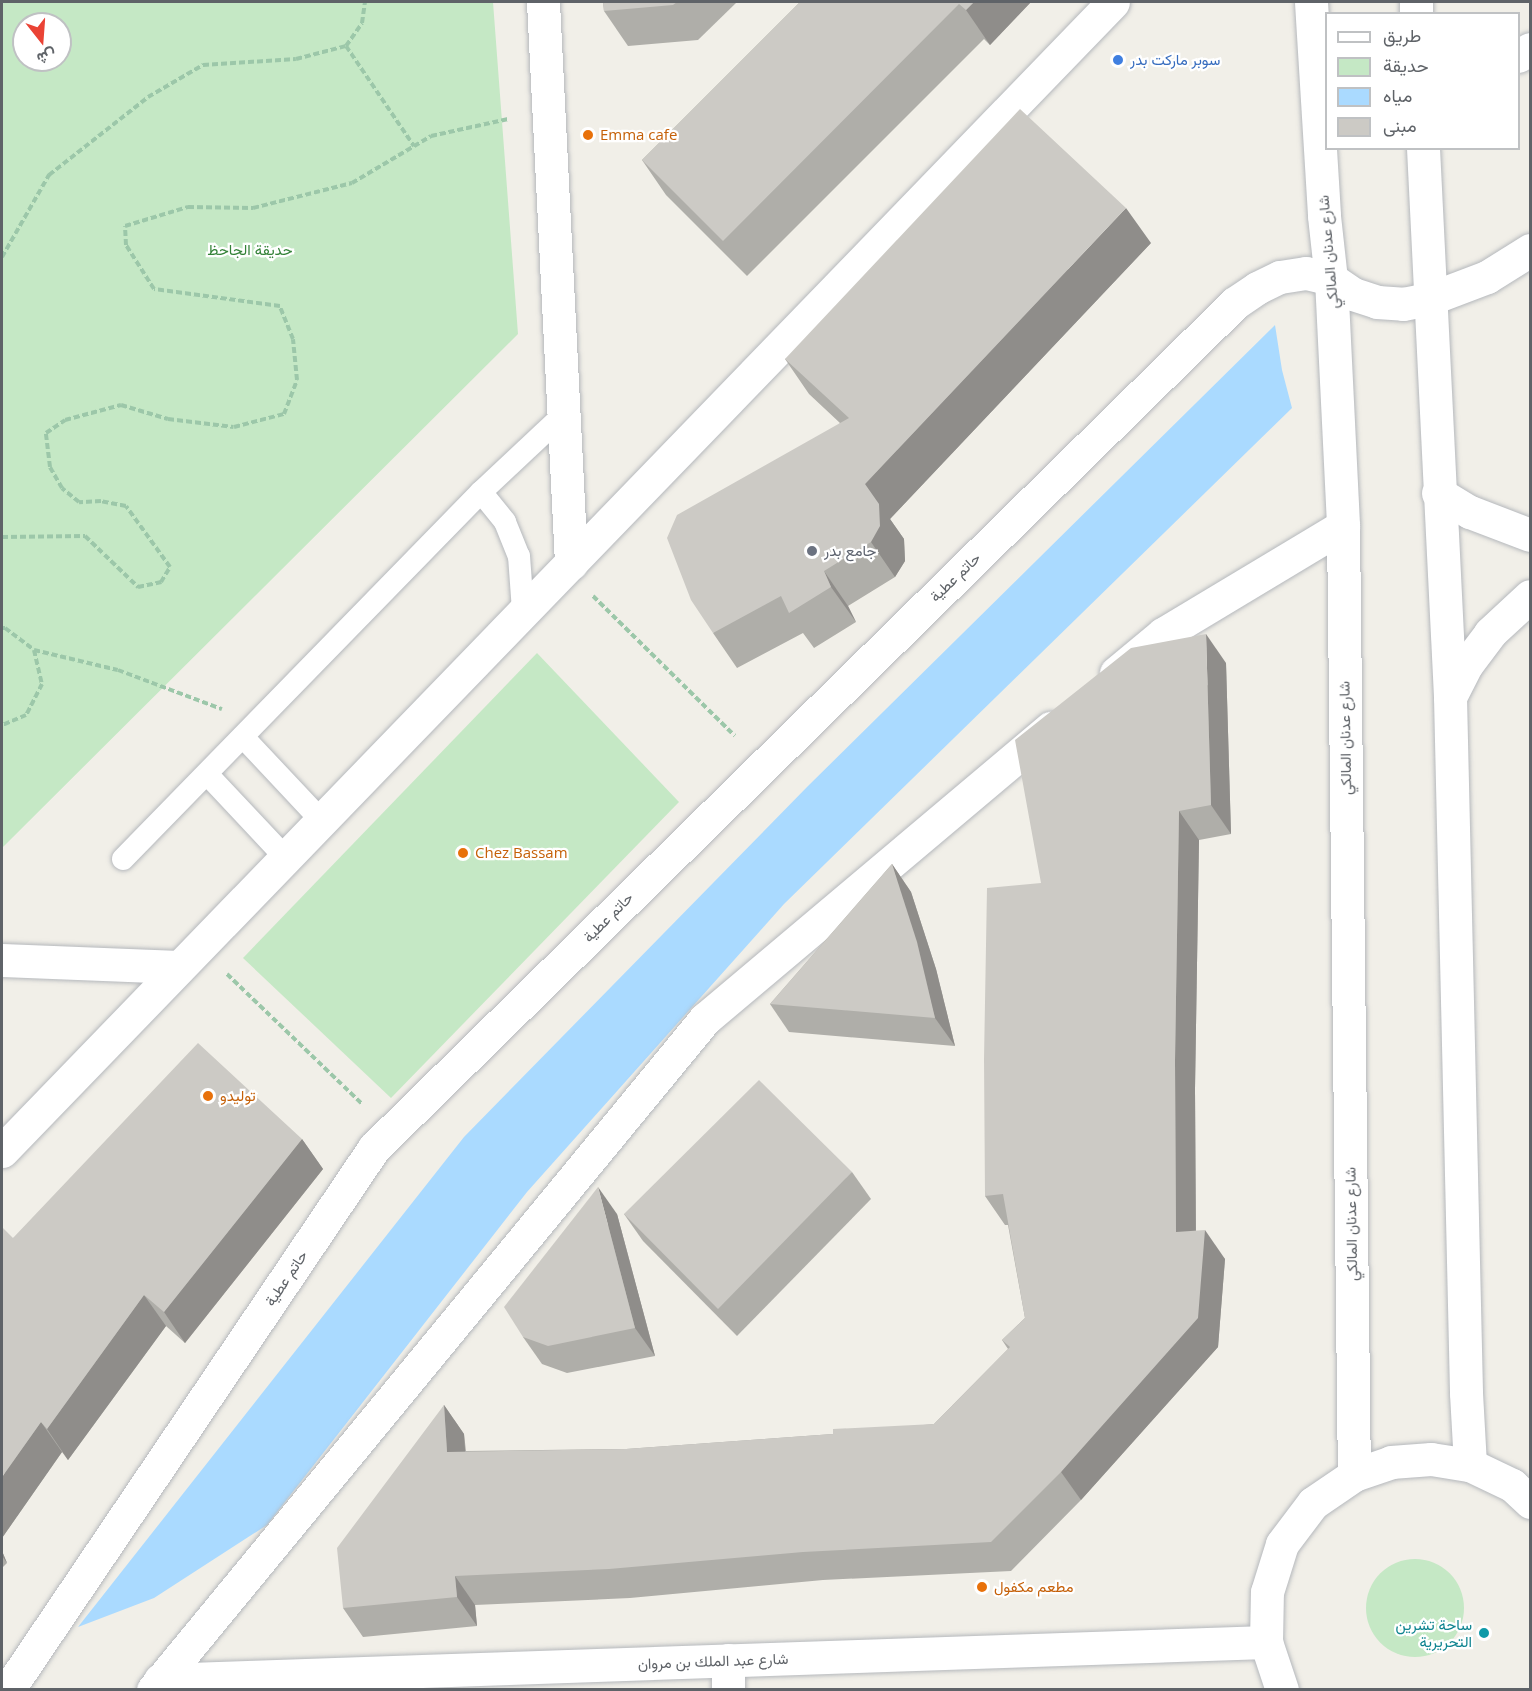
<!DOCTYPE html>
<html>
<head>
<meta charset="utf-8">
<style>
  body { margin:0 }
  #map { position:relative; width:1532px; height:1691px; overflow:hidden; background:#f1efe8; font-family:"Open Sans",Vazirmatn,sans-serif }
  div>[style] { position:absolute }
  [style*='--x'] { left:calc(var(--x)*1px); top:calc(var(--y)*1px); width:calc(var(--w)*1px); rotate:calc(var(--a)*1deg) }
  .green>* { inset:0; background:#c5e8c5 }
  .round { border-radius:50% }
  .water>* { inset:0; background:#aadaff }
  .path>* { height:4px; margin-top:-2px; transform-origin:0; background:repeating-linear-gradient(90deg,#9cc7a9 0 6px,transparent 0 9px) }
  .roads { filter:drop-shadow(0 0 2px #b5b8bc) drop-shadow(0 0 2px #b5b8bc) }
  .service>* { height:22px; margin:-11px; padding:0 11px; transform-origin:11px; border-radius:11px; background:#fff }
  .minor>* { height:33px; margin:-16.5px; padding:0 16.5px; transform-origin:16.5px; border-radius:16.5px; background:#fff }
  .tertiary>* { height:33px; margin:-16.5px; padding:0 16.5px; transform-origin:16.5px; border-radius:16.5px; background:#fff }
  .secondary>* { height:33px; margin:-16.5px; padding:0 16.5px; transform-origin:16.5px; border-radius:16.5px; background:#fff }
  .wall>* { inset:0; background:#afaea9 }
  .shaded-wall>* { inset:0; background:#8f8d8a }
  .building>* { inset:0; background:#cccac5 }
  .dots>* { width:16px; height:16px; translate:-50% -50%; box-sizing:border-box; border:3px solid #fff; border-radius:50% }
  span { translate:-50% -50%; white-space:nowrap; text-align:center; line-height:1.15; -webkit-text-stroke:4.5px #fff; paint-order:stroke }
  .shop-label { font-size:15px; color:#366cbe }
  .left { translate:0 -50%; text-align:left }
  .food-label { font-size:15px; color:#c56008 }
  .park-label { font-size:15px; color:#348238 }
  .street-label { font-size:15px; color:#5f6368 }
  .worship-label { font-size:15px; color:#5b616d }
  .culture-label { font-size:15px; color:#0d838f }
  .right { translate:-100% -50%; text-align:right }
  .frame { position:absolute; inset:0; border:3px solid #5f6368; pointer-events:none }
  .legend { position:absolute; left:1325px; top:12px; width:195px; height:138px; box-sizing:border-box; background:#fff; border:2px solid #bfc1c3; margin:0; padding:8px 10px; list-style:none; font-size:18px; color:#5f6368 }
  .legend li { display:flex; align-items:center; gap:12px; height:30px }
  .legend b { width:30px; border:2px solid #bfc1c3 }
  .north { position:absolute; left:12px; top:12px; width:60px; height:60px; box-sizing:border-box; background:#fff; border:2px solid #bfc1c3; border-radius:50%; rotate:163deg; font-size:16px; font-weight:700; line-height:24px; text-align:center; color:#5f6368 }
  .north::after { content:''; display:block; margin:auto; width:21px; height:27px; background:#ea4335; clip-path:polygon(50% 0,100% 100%,50% 72%,0 100%) }
</style>
</head>
<body>
<div id="map">
  <div class="green">
    <div style="clip-path:polygon(evenodd,2px 2px,493px 2px,518px 334px,2px 848px,2px 2px,24px 24px,60px 24px,60px 60px,24px 60px,24px 24px)"></div>
    <div style="clip-path:polygon(537px 653px,679px 802px,391px 1098px,243px 958px)"></div>
    <div class="round" style="left:1366px;top:1559px;width:98px;height:98px"></div>
  </div>
  <div class="water">
    <div style="clip-path:polygon(1275px 325px,1282px 370px,1292px 408px,784px 904px,527px 1192px,267px 1525px,154px 1598px,78px 1627px,464px 1137px,807px 787px)"></div>
  </div>
  <div class="path">
    <div style="--x:346;--y:46;--w:121;--a:55.8"></div>
    <div style="--x:2;--y:257;--w:95;--a:-60.2"></div>
    <div style="--x:49;--y:175;--w:126;--a:-38.2"></div>
    <div style="--x:148;--y:97;--w:64;--a:-30.2"></div>
    <div style="--x:203;--y:65;--w:93;--a:-3.7"></div>
    <div style="--x:296;--y:59;--w:52;--a:-14.6"></div>
    <div style="--x:346;--y:46;--w:28;--a:-55"></div>
    <div style="--x:362;--y:23;--w:21;--a:-82"></div>
    <div style="--x:2;--y:537;--w:83;--a:-0.7"></div>
    <div style="--x:85;--y:536;--w:74;--a:43.9"></div>
    <div style="--x:138;--y:587;--w:24;--a:-12"></div>
    <div style="--x:161;--y:582;--w:17;--a:-59"></div>
    <div style="--x:170;--y:567;--w:75;--a:-125.8"></div>
    <div style="--x:126;--y:506;--w:25;--a:-169"></div>
    <div style="--x:101;--y:501;--w:22;--a:177"></div>
    <div style="--x:79;--y:502;--w:22;--a:-141"></div>
    <div style="--x:62;--y:488;--w:24;--a:-120"></div>
    <div style="--x:50;--y:467;--w:34;--a:-97"></div>
    <div style="--x:46;--y:433;--w:23;--a:-34"></div>
    <div style="--x:65;--y:420;--w:58;--a:-15"></div>
    <div style="--x:121;--y:405;--w:49;--a:16.6"></div>
    <div style="--x:168;--y:419;--w:66;--a:6.9"></div>
    <div style="--x:234;--y:427;--w:52;--a:-14.6"></div>
    <div style="--x:284;--y:414;--w:36;--a:-69"></div>
    <div style="--x:297;--y:380;--w:41;--a:-95.6"></div>
    <div style="--x:293;--y:339;--w:35;--a:-112"></div>
    <div style="--x:280;--y:306;--w:127;--a:-172.3"></div>
    <div style="--x:154;--y:289;--w:52;--a:-122.5"></div>
    <div style="--x:126;--y:245;--w:19;--a:-93"></div>
    <div style="--x:125;--y:226;--w:66;--a:-16.8"></div>
    <div style="--x:188;--y:207;--w:65;--a:0.9"></div>
    <div style="--x:253;--y:208;--w:102;--a:-14.2"></div>
    <div style="--x:352;--y:183;--w:92;--a:-30.7"></div>
    <div style="--x:431;--y:136;--w:79;--a:-12.4"></div>
    <div style="--x:593;--y:596;--w:199;--a:44.6"></div>
    <div style="--x:2;--y:628;--w:3;--a:0"></div>
    <div style="--x:5;--y:628;--w:36;--a:37"></div>
    <div style="--x:34;--y:650;--w:35;--a:77"></div>
    <div style="--x:42;--y:684;--w:35;--a:117"></div>
    <div style="--x:26;--y:715;--w:26;--a:157"></div>
    <div style="--x:34;--y:650;--w:86;--a:13.4"></div>
    <div style="--x:118;--y:670;--w:111;--a:20.6"></div>
    <div style="--x:227;--y:974;--w:187;--a:43.9"></div>
  </div>
  <div class="roads">
    <div class="service">
      <div style="--x:481;--y:492;--w:114;--a:-43.2"></div>
      <div style="--x:243;--y:737;--w:114;--a:46.8"></div>
      <div style="--x:207;--y:774;--w:114;--a:46.8"></div>
      <div style="--x:123;--y:859;--w:513;--a:-45.71"></div>
      <div style="--x:481;--y:492;--w:38;--a:51"></div>
      <div style="--x:505;--y:522;--w:37;--a:68"></div>
      <div style="--x:519;--y:556;--w:55;--a:85.8"></div>
    </div>
    <div class="minor">
      <div style="--x:543;--y:2;--w:562;--a:87.14"></div>
      <div style="--x:1518;--y:56;--w:14;--a:-30"></div>
      <div style="--x:1331;--y:279;--w:27;--a:34"></div>
      <div style="--x:1353;--y:294;--w:25;--a:18"></div>
      <div style="--x:1377;--y:302;--w:26;--a:4"></div>
      <div style="--x:1403;--y:304;--w:26;--a:-11"></div>
      <div style="--x:1429;--y:299;--w:62;--a:-20.8"></div>
      <div style="--x:1487;--y:277;--w:51;--a:-32.1"></div>
      <div style="--x:2;--y:960;--w:177;--a:2.3"></div>
      <div style="--x:2;--y:1151;--w:1598;--a:-45.96"></div>
      <div style="--x:728;--y:1690;--w:30;--a:-90"></div>
    </div>
    <div class="tertiary">
      <div style="--x:1116;--y:673;--w:61;--a:-39.7"></div>
      <div style="--x:1163;--y:634;--w:210;--a:-31"></div>
      <div style="--x:160;--y:1680;--w:1107;--a:-1.97"></div>
      <div style="--x:8;--y:1690;--w:654;--a:-55.97"></div>
      <div style="--x:374;--y:1148;--w:1206;--a:-44.46"></div>
      <div style="--x:1235;--y:303;--w:27;--a:-34"></div>
      <div style="--x:1257;--y:288;--w:25;--a:-26"></div>
      <div style="--x:1280;--y:277;--w:26;--a:-9"></div>
      <div style="--x:1306;--y:273;--w:26;--a:13"></div>
      <div style="--x:153;--y:1690;--w:869;--a:-50.56"></div>
      <div style="--x:705;--y:1019;--w:452;--a:-40.1"></div>
    </div>
    <div class="secondary">
      <div style="--x:1311;--y:2;--w:214;--a:86.5"></div>
      <div style="--x:1324;--y:216;--w:63;--a:83.7"></div>
      <div style="--x:1331;--y:279;--w:247;--a:87.2"></div>
      <div style="--x:1343;--y:526;--w:949;--a:89.34"></div>
      <div style="--x:1416;--y:2;--w:12;--a:90"></div>
      <div style="--x:1423;--y:148;--w:550;--a:87.18"></div>
      <div style="--x:1450;--y:697;--w:696;--a:88.68"></div>
      <div style="--x:1466;--y:1393;--w:72;--a:86.8"></div>
      <div style="--x:1438;--y:493;--w:37;--a:31"></div>
      <div style="--x:1470;--y:512;--w:64;--a:21"></div>
      <div style="--x:1450;--y:697;--w:37;--a:-63"></div>
      <div style="--x:1467;--y:664;--w:39;--a:-53"></div>
      <div style="--x:1490;--y:633;--w:54;--a:-42.8"></div>
      <div style="--x:1282;--y:1690;--w:51;--a:-108.4"></div>
      <div style="--x:1266;--y:1642;--w:50;--a:-88.9"></div>
      <div style="--x:1267;--y:1592;--w:50;--a:-72.6"></div>
      <div style="--x:1282;--y:1544;--w:51;--a:-52.9"></div>
      <div style="--x:1313;--y:1503;--w:50;--a:-34.3"></div>
      <div style="--x:1354;--y:1475;--w:39;--a:-19"></div>
      <div style="--x:1391;--y:1462;--w:40;--a:-4.3"></div>
      <div style="--x:1431;--y:1459;--w:39;--a:9"></div>
      <div style="--x:1470;--y:1465;--w:47;--a:25.5"></div>
      <div style="--x:1512;--y:1485;--w:25;--a:43"></div>
    </div>
  </div>
  <div class="wall">
    <div style="clip-path:polygon(603px 2px,737px 2px,698px 40px,628px 46px,604px 11px)"></div>
    <div style="clip-path:polygon(800px 2px,1031px 2px,990px 45px,984px 39px,747px 276px,666px 195px,642px 160px)"></div>
    <div style="clip-path:polygon(1151px 243px,890px 519px,904px 539px,905px 561px,895px 577px,848px 606px,856px 622px,814px 648px,803px 633px,737px 668px,713px 633px,840px 423px,809px 394px,785px 359px)"></div>
    <div style="clip-path:polygon(1226px 663px,1231px 834px,1199px 840px,1195px 1089px,1196px 1231px,1225px 1259px,1218px 1347px,1081px 1500px,1011px 1571px,823px 1580px,630px 1598px,475px 1605px,477px 1626px,363px 1637px,343px 1608px,444px 1405px,464px 1434px,466px 1451px,626px 1449px,833px 1434px,934px 1424px,1008px 1349px,1002px 1340px,1025px 1318px,1008px 1225px,1005px 1225px,985px 1196px,1041px 883px)"></div>
    <div style="clip-path:polygon(892px 864px,911px 892px,936px 969px,955px 1046px,789px 1032px,770px 1004px)"></div>
    <div style="clip-path:polygon(302px 1139px,323px 1169px,185px 1343px,166px 1326px,68px 1460px,62px 1452px,2px 1538px,13px 1238px)"></div>
    <div style="clip-path:polygon(852px 1172px,871px 1199px,737px 1336px,643px 1241px,624px 1214px)"></div>
    <div style="clip-path:polygon(617px 1214px,655px 1356px,567px 1373px,542px 1364px,523px 1337px)"></div>
    <div style="clip-path:polygon(2px 1551px,7px 1563px,2px 1568px)"></div>
  </div>
  <div class="shaded-wall">
    <div style="clip-path:polygon(974px 2px,1031px 2px,990px 45px,966px 10px)"></div>
    <div style="clip-path:polygon(1126px 208px,1151px 243px,890px 519px,904px 539px,905px 561px,895px 577px,871px 542px,865px 484px)"></div>
    <div style="clip-path:polygon(824px 571px,848px 606px,856px 622px,831px 587px)"></div>
    <div style="clip-path:polygon(1206px 634px,1226px 663px,1231px 834px,1211px 805px)"></div>
    <div style="clip-path:polygon(1179px 811px,1199px 840px,1195px 1089px,1196px 1261px,1176px 1232px,1175px 1061px)"></div>
    <div style="clip-path:polygon(892px 864px,911px 892px,936px 969px,955px 1046px,935px 1018px)"></div>
    <div style="clip-path:polygon(302px 1139px,323px 1169px,185px 1343px,164px 1312px)"></div>
    <div style="clip-path:polygon(598px 1187px,617px 1214px,655px 1356px,635px 1328px)"></div>
    <div style="clip-path:polygon(1205px 1230px,1225px 1259px,1218px 1347px,1081px 1500px,1061px 1472px)"></div>
    <div style="clip-path:polygon(144px 1295px,166px 1326px,68px 1460px,47px 1429px)"></div>
    <div style="clip-path:polygon(444px 1405px,464px 1434px,467px 1480px,447px 1452px)"></div>
    <div style="clip-path:polygon(41px 1422px,62px 1452px,2px 1538px,2px 1477px)"></div>
    <div style="clip-path:polygon(2px 1551px,7px 1563px,2px 1556px)"></div>
    <div style="clip-path:polygon(455px 1576px,475px 1605px,477px 1626px,457px 1597px)"></div>
  </div>
  <div class="building">
    <div style="clip-path:polygon(603px 2px,677px 2px,673px 5px,604px 11px)"></div>
    <div style="clip-path:polygon(800px 2px,974px 2px,966px 10px,959px 4px,723px 241px,642px 160px)"></div>
    <div style="clip-path:polygon(1020px 109px,1126px 208px,865px 484px,879px 504px,880px 526px,871px 542px,824px 571px,831px 587px,789px 613px,781px 596px,713px 633px,691px 600px,667px 538px,677px 515px,849px 418px,785px 359px)"></div>
    <div style="clip-path:polygon(1206px 634px,1211px 805px,1179px 811px,1175px 1061px,1176px 1232px,1205px 1230px,1198px 1318px,1061px 1472px,991px 1542px,803px 1552px,609px 1569px,455px 1576px,457px 1597px,343px 1608px,337px 1548px,444px 1405px,447px 1452px,626px 1449px,833px 1434px,833px 1429px,934px 1424px,1010px 1347px,1002px 1340px,1025px 1318px,1003px 1194px,985px 1196px,984px 1059px,987px 888px,1041px 883px,1015px 740px,1131px 648px)"></div>
    <div style="clip-path:polygon(892px 864px,917px 942px,935px 1018px,770px 1004px)"></div>
    <div style="clip-path:polygon(198px 1043px,302px 1139px,164px 1312px,144px 1295px,47px 1429px,41px 1422px,2px 1477px,2px 1227px,13px 1238px)"></div>
    <div style="clip-path:polygon(759px 1080px,852px 1172px,718px 1309px,624px 1214px)"></div>
    <div style="clip-path:polygon(598px 1187px,635px 1328px,548px 1346px,523px 1337px,504px 1307px)"></div>
  </div>
  <div class="dots">
    <div style="left:1118px;top:60px;background:#3f7fe0"></div>
    <div style="left:588px;top:135px;background:#e8710a"></div>
    <div style="left:812px;top:551px;background:#6b7280"></div>
    <div style="left:463px;top:853px;background:#e8710a"></div>
    <div style="left:208px;top:1096px;background:#e8710a"></div>
    <div style="left:982px;top:1587px;background:#e8710a"></div>
    <div style="left:1484px;top:1633px;background:#0f9aa8"></div>
  </div>
  <div class="shop-label">
    <span class="left" style="left:1130px;top:60px">سوبر ماركت بدر</span>
  </div>
  <div class="food-label">
    <span class="left" style="left:600px;top:135px">Emma cafe</span>
    <span class="left" style="left:475px;top:853px">Chez Bassam</span>
    <span class="left" style="left:220px;top:1096px">توليدو</span>
    <span class="left" style="left:994px;top:1587px">مطعم مكفول</span>
  </div>
  <div class="park-label">
    <span style="left:250px;top:250px">حديقة الجاحظ</span>
  </div>
  <div class="street-label">
    <span style="left:1328px;top:252px;rotate:-95deg">شارع عدنان المالكي</span>
    <span style="left:955px;top:577px;rotate:-44deg">حاتم عطية</span>
    <span style="left:1345px;top:738px;rotate:-91deg">شارع عدنان المالكي</span>
    <span style="left:608px;top:917px;rotate:-45deg">حاتم عطية</span>
    <span style="left:1351px;top:1224px;rotate:-91deg">شارع عدنان المالكي</span>
    <span style="left:286px;top:1278px;rotate:-56deg">حاتم عطية</span>
    <span style="left:713px;top:1661px;rotate:-2deg">شارع عبد الملك بن مروان</span>
  </div>
  <div class="worship-label">
    <span class="left" style="left:824px;top:551px">جامع بدر</span>
  </div>
  <div class="culture-label">
    <span class="right" style="left:1472px;top:1633px">ساحة تشرين<br>التحريرية</span>
  </div>
  <div class="frame"></div>
  <ul class="legend">
  <li><b style="height:8px;background:#fff"></b>طريق</li>
  <li><b style="height:16px;background:#c5e8c5"></b>حديقة</li>
  <li><b style="height:16px;background:#aadaff"></b>مياه</li>
  <li><b style="height:16px;background:#cccac5"></b>مبنى</li>
  </ul>
  <div class="north">ش</div>
</div>
</body>
</html>
